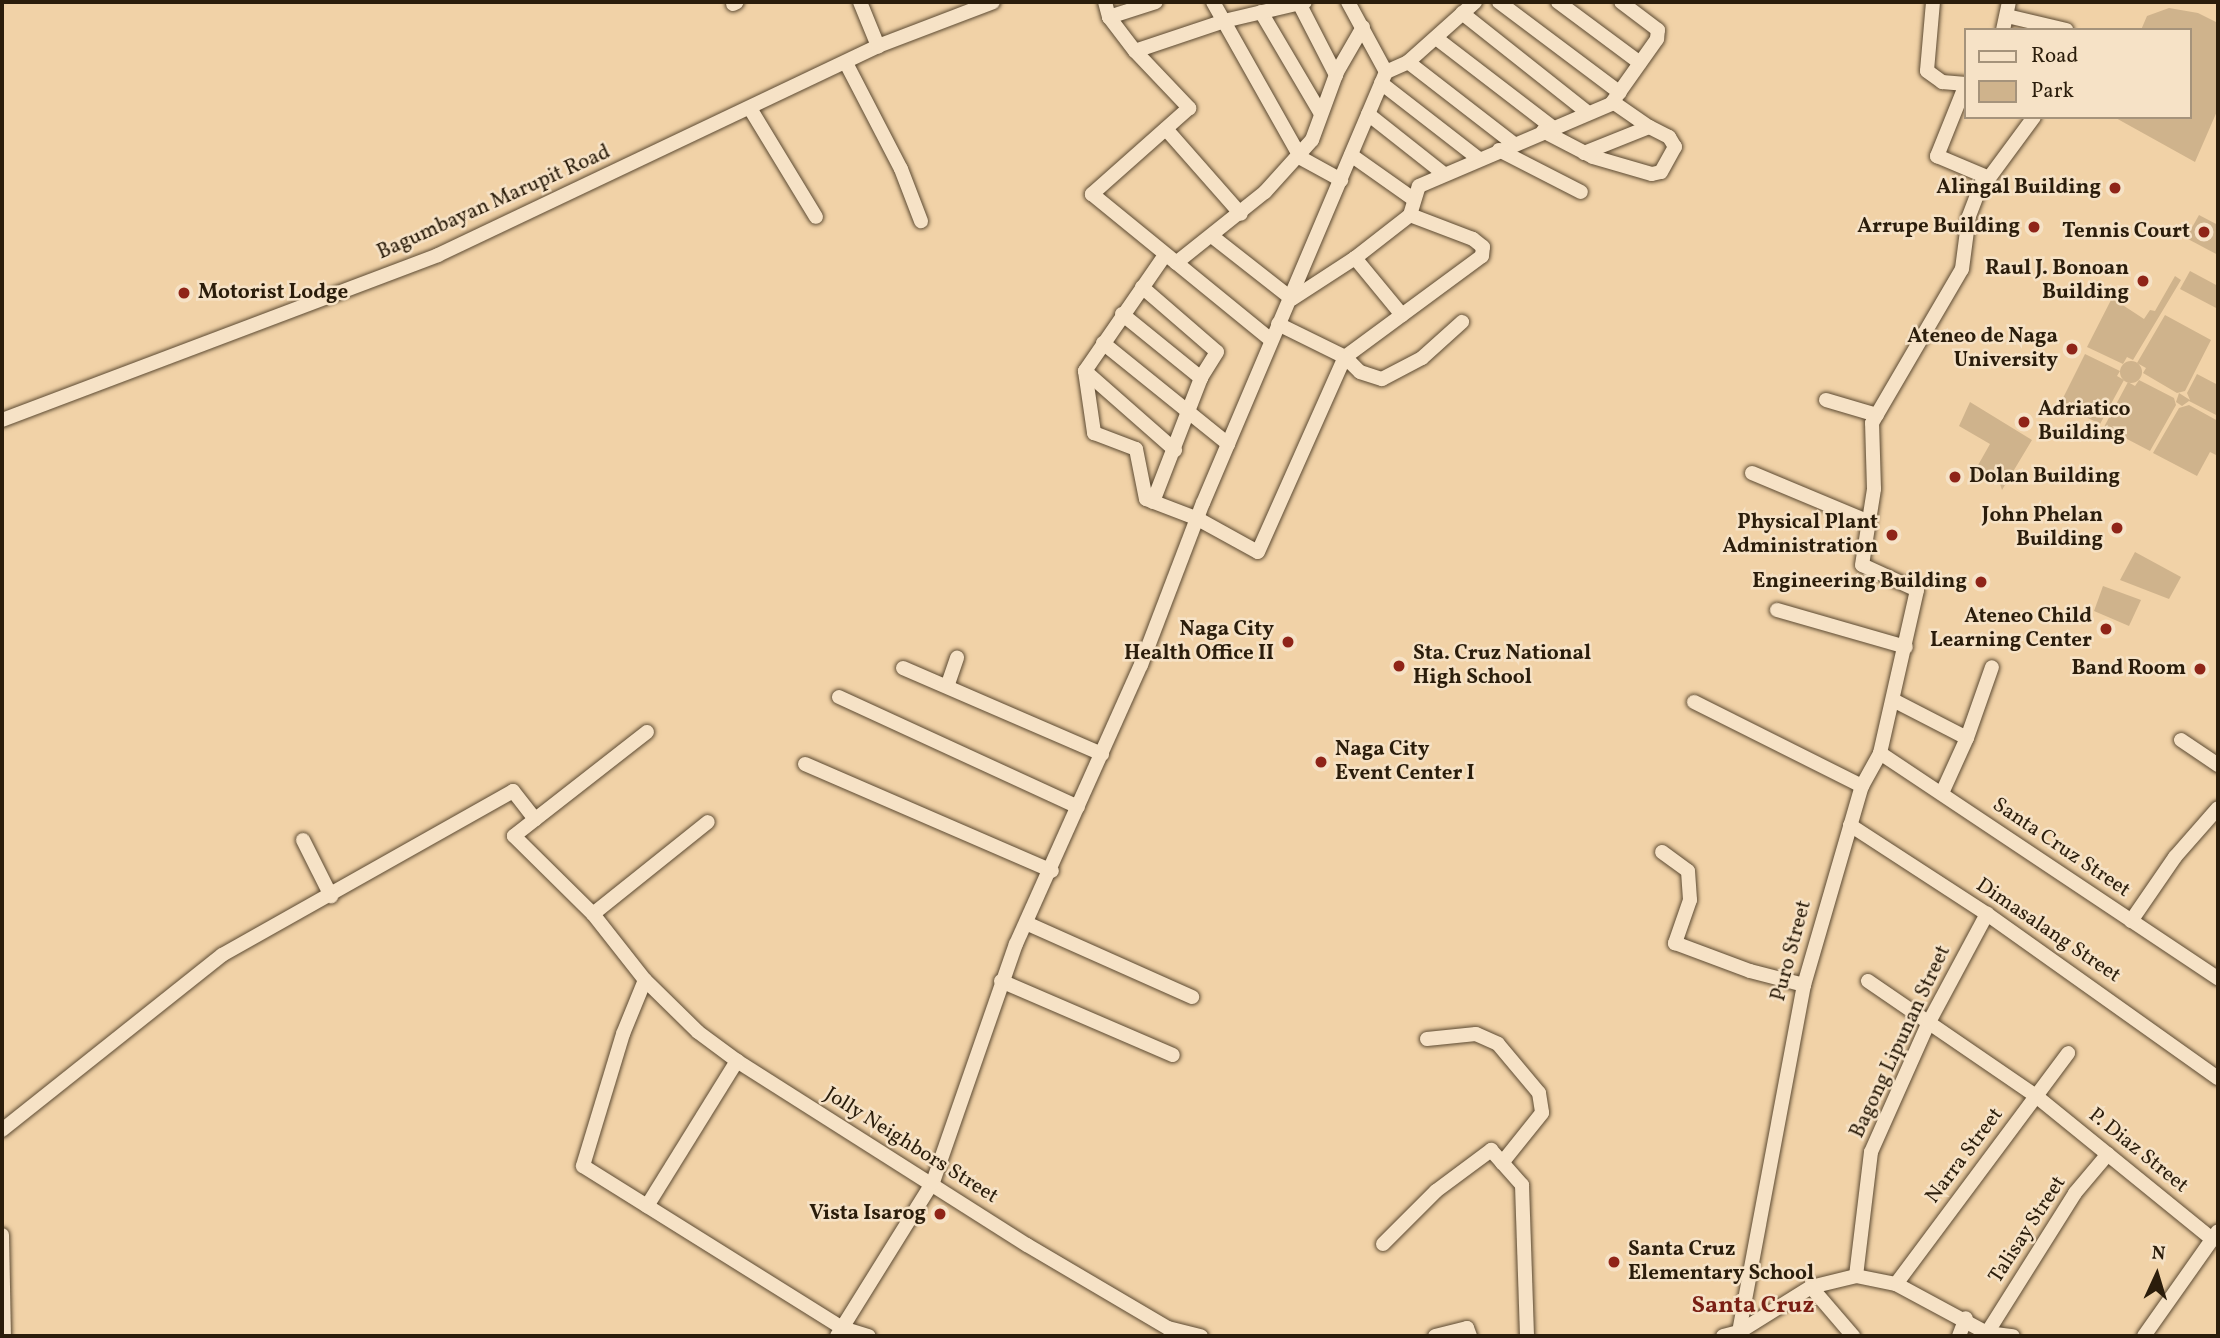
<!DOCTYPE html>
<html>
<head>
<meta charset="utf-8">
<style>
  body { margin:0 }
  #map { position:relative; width:2220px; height:1338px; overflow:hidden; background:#f1d2a7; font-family:Vollkorn,serif }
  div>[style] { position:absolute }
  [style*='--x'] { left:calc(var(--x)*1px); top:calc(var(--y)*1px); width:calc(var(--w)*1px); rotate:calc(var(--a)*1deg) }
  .green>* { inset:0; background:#cfb38c }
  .round { border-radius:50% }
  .roads { filter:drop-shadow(0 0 2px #5c4a32) drop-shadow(0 0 2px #5c4a32) }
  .minor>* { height:14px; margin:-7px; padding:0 7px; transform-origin:7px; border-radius:7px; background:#f6e2c6 }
  .dots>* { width:19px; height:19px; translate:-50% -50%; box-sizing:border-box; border:4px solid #f6e2c6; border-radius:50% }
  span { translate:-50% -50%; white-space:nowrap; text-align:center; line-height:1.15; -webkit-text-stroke:5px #f6e2c6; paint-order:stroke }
  .poi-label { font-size:21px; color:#2b1d0b; font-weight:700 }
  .right { translate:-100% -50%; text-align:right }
  .left { translate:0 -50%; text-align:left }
  .street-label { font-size:21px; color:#2b1d0b }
  .quarter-label { font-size:24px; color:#7a1f14; font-weight:700 }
  .frame { position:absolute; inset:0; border:4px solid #2b1d0b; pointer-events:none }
  .legend { position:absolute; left:1964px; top:28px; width:228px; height:91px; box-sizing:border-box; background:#f6e2c6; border:2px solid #a5937b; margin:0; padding:9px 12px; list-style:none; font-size:21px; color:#2b1d0b }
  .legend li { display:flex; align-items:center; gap:14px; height:35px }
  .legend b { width:35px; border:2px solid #a5937b }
  .north { position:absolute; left:2122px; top:1240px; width:70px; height:70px; -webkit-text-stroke:5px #f6e2c6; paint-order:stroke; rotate:4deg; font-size:19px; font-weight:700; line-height:28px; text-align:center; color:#2b1d0b }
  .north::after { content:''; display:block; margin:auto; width:24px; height:32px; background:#2b1d0b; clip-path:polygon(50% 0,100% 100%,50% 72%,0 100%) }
</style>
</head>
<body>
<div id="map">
  <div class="green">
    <div style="clip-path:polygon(2169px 8px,2198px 13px,2218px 23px,2218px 109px,2195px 162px,2114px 117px,2190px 117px,2190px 30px,2141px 30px,2147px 16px)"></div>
    <div style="clip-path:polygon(2199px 215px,2218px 225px,2218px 255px,2186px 238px)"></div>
    <div style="clip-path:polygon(2190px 271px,2218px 286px,2218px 309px,2180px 289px)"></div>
    <div style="clip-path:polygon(2175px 276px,2181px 280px,2133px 360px,2127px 357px,2123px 364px,2087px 347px,2112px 298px,2144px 319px,2150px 310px,2155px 311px)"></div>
    <div style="clip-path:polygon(2165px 315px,2211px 340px,2185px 391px,2177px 393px,2143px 373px,2146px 368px,2137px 363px)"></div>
    <div style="clip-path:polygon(2085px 354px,2120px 371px,2117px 376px,2124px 380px,2100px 424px,2060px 404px)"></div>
    <div class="round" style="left:2120px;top:361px;width:22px;height:22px"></div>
    <div style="clip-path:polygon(2197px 374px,2218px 385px,2218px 416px,2189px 401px,2182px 406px,2176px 402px,2179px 393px,2190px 400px,2187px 393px)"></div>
    <div style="clip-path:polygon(2139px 380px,2174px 398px,2176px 405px,2150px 451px,2104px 427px,2128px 382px,2135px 386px)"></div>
    <div style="clip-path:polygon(1970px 402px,2032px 440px,2002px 490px,1999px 481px,1983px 472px,1973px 474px,1990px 444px,1959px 426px)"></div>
    <div style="clip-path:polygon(2189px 405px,2218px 421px,2218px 456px,2210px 452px,2197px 476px,2153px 453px,2179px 408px)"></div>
    <div style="clip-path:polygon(2135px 552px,2181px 577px,2169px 599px,2120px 580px)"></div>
    <div style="clip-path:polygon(2103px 586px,2141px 600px,2129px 626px,2094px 611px)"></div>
  </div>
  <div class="roads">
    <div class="minor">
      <div style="--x:860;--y:2;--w:48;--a:67.8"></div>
      <div style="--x:1105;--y:2;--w:16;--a:75"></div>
      <div style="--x:1109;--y:17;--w:43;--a:52.6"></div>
      <div style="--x:1135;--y:51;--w:79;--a:46.5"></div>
      <div style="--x:1189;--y:108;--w:130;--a:138.4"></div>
      <div style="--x:1092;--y:194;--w:231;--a:39.2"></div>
      <div style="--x:1213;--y:2;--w:179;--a:60.6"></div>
      <div style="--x:1301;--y:158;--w:46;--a:28.8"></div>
      <div style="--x:1499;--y:2;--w:151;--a:36.9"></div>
      <div style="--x:1558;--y:2;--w:102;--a:36.6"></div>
      <div style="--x:1933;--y:2;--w:69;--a:95"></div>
      <div style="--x:1927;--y:71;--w:19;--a:36"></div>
      <div style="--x:1942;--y:82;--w:24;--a:5"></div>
      <div style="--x:733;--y:4;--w:4;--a:-27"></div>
      <div style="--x:1300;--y:5;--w:79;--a:62.8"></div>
      <div style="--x:1261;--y:12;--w:118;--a:59.5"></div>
      <div style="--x:1462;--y:13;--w:159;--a:38.4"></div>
      <div style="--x:2007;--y:16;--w:61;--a:13.3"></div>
      <div style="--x:1109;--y:17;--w:49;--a:-17.7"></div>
      <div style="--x:2003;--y:30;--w:29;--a:-78"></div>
      <div style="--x:1436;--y:38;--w:146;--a:37.5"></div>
      <div style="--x:1135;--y:51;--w:94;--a:-18.6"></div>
      <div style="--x:1224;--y:21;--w:83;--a:-13.2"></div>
      <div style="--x:1408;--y:62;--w:134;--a:37.7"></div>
      <div style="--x:846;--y:63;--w:119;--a:62.6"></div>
      <div style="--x:901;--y:169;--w:56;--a:69"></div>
      <div style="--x:1386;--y:72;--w:24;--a:-24"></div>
      <div style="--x:1408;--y:62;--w:90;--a:-41.8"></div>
      <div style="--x:1381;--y:83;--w:124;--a:37.8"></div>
      <div style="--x:1966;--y:84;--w:78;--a:111.9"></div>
      <div style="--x:1937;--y:156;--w:56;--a:22.9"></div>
      <div style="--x:1989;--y:178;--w:76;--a:-53.6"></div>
      <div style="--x:751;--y:110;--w:125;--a:58.7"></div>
      <div style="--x:1368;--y:114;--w:97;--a:38.3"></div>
      <div style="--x:1166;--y:129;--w:113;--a:48.6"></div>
      <div style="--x:1543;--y:131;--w:56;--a:27.5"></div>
      <div style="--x:1593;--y:157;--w:61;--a:16.1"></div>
      <div style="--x:1652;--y:174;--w:9;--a:-13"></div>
      <div style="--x:1661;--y:172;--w:29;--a:-61"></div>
      <div style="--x:1675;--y:147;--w:12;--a:-121"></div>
      <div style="--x:1669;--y:137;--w:22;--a:-153"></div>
      <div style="--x:1499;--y:150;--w:92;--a:27.1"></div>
      <div style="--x:1584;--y:153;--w:70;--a:-21.8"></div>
      <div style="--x:1649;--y:127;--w:44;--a:-145.2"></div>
      <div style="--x:1351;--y:155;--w:75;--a:35.2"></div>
      <div style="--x:1213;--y:237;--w:100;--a:38.1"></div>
      <div style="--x:1292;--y:299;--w:75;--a:-33.1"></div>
      <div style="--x:1165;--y:255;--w:141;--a:124.6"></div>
      <div style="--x:1085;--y:371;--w:63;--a:81.7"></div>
      <div style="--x:1094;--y:433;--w:45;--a:20.9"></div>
      <div style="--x:1136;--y:449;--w:51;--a:78.7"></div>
      <div style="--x:1146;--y:499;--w:56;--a:21"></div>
      <div style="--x:1198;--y:519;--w:68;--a:28.8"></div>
      <div style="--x:1258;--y:552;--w:214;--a:-66"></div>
      <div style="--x:1345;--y:357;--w:170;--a:-36.4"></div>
      <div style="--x:1482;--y:256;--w:9;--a:-84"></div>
      <div style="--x:1483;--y:247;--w:13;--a:-141"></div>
      <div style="--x:1473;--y:239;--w:67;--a:-159.1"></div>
      <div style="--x:1410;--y:215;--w:30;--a:-73"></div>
      <div style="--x:1419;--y:186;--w:209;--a:-23.1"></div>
      <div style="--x:1611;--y:104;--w:80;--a:-54.7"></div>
      <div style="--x:1657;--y:39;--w:9;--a:-84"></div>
      <div style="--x:1658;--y:30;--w:46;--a:-142.9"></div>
      <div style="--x:1176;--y:263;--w:114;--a:-38.6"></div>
      <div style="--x:1265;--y:192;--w:70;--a:-47.9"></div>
      <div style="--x:1312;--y:140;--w:72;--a:-69.8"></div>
      <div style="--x:1337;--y:72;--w:52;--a:-60"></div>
      <div style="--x:1142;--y:287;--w:99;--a:40.9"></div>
      <div style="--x:1217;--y:352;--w:31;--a:122"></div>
      <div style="--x:1201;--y:378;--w:133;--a:111.2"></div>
      <div style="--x:1122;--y:314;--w:102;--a:39"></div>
      <div style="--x:1402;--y:315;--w:74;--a:-129.5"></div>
      <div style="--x:1355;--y:258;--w:70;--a:-38"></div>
      <div style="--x:1278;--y:324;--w:75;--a:26.2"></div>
      <div style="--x:1345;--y:357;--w:21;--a:45"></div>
      <div style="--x:1360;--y:372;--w:23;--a:18"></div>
      <div style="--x:1382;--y:379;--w:45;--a:-27.7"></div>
      <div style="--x:1422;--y:358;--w:54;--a:-42"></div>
      <div style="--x:1103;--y:343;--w:161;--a:38.9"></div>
      <div style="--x:1085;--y:371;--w:120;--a:41.3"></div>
      <div style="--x:1826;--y:400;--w:53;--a:16.4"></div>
      <div style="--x:2;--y:420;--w:466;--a:-20.7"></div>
      <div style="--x:438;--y:255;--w:487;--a:-25.4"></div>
      <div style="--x:878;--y:46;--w:123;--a:-20.9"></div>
      <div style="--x:1752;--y:473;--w:127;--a:22.7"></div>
      <div style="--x:1777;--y:610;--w:134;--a:16"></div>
      <div style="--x:903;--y:668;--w:217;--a:23.4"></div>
      <div style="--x:948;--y:684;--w:28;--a:-71"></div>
      <div style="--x:839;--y:697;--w:263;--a:24.7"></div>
      <div style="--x:1893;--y:700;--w:83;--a:27.2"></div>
      <div style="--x:1967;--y:738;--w:75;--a:-70.6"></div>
      <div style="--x:1694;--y:702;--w:188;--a:26.6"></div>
      <div style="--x:647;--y:732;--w:169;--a:142"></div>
      <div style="--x:514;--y:836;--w:111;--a:44.6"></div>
      <div style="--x:593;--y:914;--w:84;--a:51.8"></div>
      <div style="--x:645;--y:980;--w:74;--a:44.5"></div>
      <div style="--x:698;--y:1032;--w:49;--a:36.6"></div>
      <div style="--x:737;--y:1061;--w:343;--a:32.4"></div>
      <div style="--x:1027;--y:1245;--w:164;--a:30.5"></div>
      <div style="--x:1168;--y:1328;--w:34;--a:14"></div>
      <div style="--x:2181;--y:740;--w:45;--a:34"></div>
      <div style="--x:1880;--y:753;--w:406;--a:33.7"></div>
      <div style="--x:805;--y:764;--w:269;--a:23.4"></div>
      <div style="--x:1942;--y:793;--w:60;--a:-65.6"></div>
      <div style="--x:1850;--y:825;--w:163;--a:33"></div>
      <div style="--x:1987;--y:914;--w:283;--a:35.4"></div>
      <div style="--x:303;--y:840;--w:63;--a:63.4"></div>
      <div style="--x:1662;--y:852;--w:32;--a:36"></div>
      <div style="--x:1688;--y:871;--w:29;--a:86"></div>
      <div style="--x:1690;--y:900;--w:46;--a:109.2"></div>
      <div style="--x:1675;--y:943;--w:80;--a:20.5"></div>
      <div style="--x:1750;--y:971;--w:56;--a:14.5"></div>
      <div style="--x:593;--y:914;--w:147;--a:-38.7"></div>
      <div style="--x:2131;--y:921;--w:78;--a:-55.5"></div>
      <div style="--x:2175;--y:857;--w:65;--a:-48.7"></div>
      <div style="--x:1026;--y:923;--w:182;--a:24"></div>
      <div style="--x:645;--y:980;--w:58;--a:112.2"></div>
      <div style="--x:623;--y:1034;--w:138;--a:106.9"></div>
      <div style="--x:583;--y:1166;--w:305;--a:32"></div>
      <div style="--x:842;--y:1328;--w:28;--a:17"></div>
      <div style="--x:1001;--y:981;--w:187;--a:23.3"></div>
      <div style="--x:1868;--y:981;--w:204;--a:34.4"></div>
      <div style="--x:2036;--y:1096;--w:228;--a:39.1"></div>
      <div style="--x:1427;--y:1039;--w:49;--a:-5.8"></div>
      <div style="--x:1476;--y:1034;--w:24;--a:24"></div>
      <div style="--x:1498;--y:1044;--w:64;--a:50.1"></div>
      <div style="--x:1539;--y:1093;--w:20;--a:81"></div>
      <div style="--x:1542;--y:1113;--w:64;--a:128.7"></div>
      <div style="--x:2;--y:1130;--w:281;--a:-38.5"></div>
      <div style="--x:222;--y:955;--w:334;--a:-29.4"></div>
      <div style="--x:513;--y:791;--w:36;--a:52"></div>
      <div style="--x:647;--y:1206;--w:171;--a:-58.2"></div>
      <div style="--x:2;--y:1235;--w:101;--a:88.9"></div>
      <div style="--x:1383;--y:1244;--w:75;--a:-45"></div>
      <div style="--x:1436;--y:1191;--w:69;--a:-36.7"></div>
      <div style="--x:1491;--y:1150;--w:47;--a:48.5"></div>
      <div style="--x:1522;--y:1185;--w:151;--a:88.1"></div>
      <div style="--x:1856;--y:1276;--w:125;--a:-83.1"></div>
      <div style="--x:1871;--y:1152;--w:142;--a:-66"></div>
      <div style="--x:1929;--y:1022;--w:123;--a:-61.8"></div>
      <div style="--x:1896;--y:1284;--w:288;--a:-53.3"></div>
      <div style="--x:1811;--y:1287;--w:65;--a:49.4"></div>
      <div style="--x:1739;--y:1332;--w:353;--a:-79.4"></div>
      <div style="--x:1804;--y:985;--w:207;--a:-73.8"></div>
      <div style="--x:1862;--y:786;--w:38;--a:-61"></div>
      <div style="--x:1880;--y:753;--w:167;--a:-77.2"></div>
      <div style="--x:1917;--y:590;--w:60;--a:-155.6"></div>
      <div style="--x:1862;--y:565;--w:77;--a:-81"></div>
      <div style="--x:1874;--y:489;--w:66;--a:-91.7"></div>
      <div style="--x:1872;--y:423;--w:178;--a:-59.7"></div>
      <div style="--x:1962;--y:269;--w:53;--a:-82.5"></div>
      <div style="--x:1969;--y:216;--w:42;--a:-69"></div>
      <div style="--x:1987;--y:1333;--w:165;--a:-57.8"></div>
      <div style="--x:2075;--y:1193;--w:51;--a:-49.8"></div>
      <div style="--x:837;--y:1336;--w:181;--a:-58.1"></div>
      <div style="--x:933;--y:1182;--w:252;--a:-70.8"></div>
      <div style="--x:1016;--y:944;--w:306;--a:-65.9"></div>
      <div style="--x:1141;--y:665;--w:173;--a:-69.1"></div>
      <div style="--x:1203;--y:503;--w:468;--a:-67"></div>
      <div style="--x:1386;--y:72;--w:80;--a:-118.5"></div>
      <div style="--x:1435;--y:1336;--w:33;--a:-14"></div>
      <div style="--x:1467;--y:1328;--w:9;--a:69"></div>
      <div style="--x:1723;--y:1336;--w:16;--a:-14"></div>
      <div style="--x:1739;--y:1332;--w:85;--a:-32"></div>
      <div style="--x:1811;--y:1287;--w:46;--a:-13.7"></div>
      <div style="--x:1856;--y:1276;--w:41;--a:11.3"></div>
      <div style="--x:1896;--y:1284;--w:103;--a:28.3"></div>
      <div style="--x:1987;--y:1333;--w:26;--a:7"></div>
      <div style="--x:1959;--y:1336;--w:19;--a:-69"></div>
      <div style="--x:2144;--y:1336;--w:128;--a:-54.8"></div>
    </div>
  </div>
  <div class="dots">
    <div style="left:2115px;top:188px;background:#8f2418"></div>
    <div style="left:2034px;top:227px;background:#8f2418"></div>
    <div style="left:2204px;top:232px;background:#8f2418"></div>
    <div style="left:2143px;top:281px;background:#8f2418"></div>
    <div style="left:184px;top:293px;background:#8f2418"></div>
    <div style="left:2072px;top:349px;background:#8f2418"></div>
    <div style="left:2024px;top:422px;background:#8f2418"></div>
    <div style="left:1955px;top:477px;background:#8f2418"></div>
    <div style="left:2117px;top:528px;background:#8f2418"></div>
    <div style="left:1892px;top:535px;background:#8f2418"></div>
    <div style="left:1981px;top:582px;background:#8f2418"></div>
    <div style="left:2106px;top:629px;background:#8f2418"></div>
    <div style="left:1288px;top:642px;background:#8f2418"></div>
    <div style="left:1399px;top:666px;background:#8f2418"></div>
    <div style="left:2200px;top:669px;background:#8f2418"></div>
    <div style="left:1321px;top:762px;background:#8f2418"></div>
    <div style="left:940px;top:1214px;background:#8f2418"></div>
    <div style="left:1614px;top:1262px;background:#8f2418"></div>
  </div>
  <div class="poi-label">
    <span class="right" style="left:2101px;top:188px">Alingal Building</span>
    <span class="right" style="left:2020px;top:227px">Arrupe Building</span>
    <span class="right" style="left:2190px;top:232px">Tennis Court</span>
    <span class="right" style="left:2129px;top:281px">Raul J. Bonoan<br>Building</span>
    <span class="left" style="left:198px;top:293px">Motorist Lodge</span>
    <span class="right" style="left:2058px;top:349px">Ateneo de Naga<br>University</span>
    <span class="left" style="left:2038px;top:422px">Adriatico<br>Building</span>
    <span class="left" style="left:1969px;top:477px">Dolan Building</span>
    <span class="right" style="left:2103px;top:528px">John Phelan<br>Building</span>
    <span class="right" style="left:1878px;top:535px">Physical Plant<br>Administration</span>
    <span class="right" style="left:1967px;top:582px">Engineering Building</span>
    <span class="right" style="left:2092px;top:629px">Ateneo Child<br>Learning Center</span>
    <span class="right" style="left:1274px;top:642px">Naga City<br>Health Office II</span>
    <span class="left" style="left:1413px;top:666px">Sta. Cruz National<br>High School</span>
    <span class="right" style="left:2186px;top:669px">Band Room</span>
    <span class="left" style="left:1335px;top:762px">Naga City<br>Event Center I</span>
    <span class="right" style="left:926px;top:1214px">Vista Isarog</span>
    <span class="left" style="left:1628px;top:1262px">Santa Cruz<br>Elementary School</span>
  </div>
  <div class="street-label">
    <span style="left:494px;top:203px;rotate:-24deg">Bagumbayan Marupit Road</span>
    <span style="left:2061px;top:848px;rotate:34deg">Santa Cruz Street</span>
    <span style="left:2048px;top:931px;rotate:34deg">Dimasalang Street</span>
    <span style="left:1792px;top:951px;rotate:-75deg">Puro Street</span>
    <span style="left:1901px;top:1042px;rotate:-65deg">Bagong Lipunan Street</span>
    <span style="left:911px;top:1146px;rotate:32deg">Jolly Neighbors Street</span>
    <span style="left:2138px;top:1151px;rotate:39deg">P. Diaz Street</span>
    <span style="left:1965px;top:1156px;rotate:-53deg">Narra Street</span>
    <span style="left:2028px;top:1230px;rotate:-57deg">Talisay Street</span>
  </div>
  <div class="quarter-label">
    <span style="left:1753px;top:1307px">Santa Cruz</span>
  </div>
  <div class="frame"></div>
  <ul class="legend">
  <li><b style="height:9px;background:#f6e2c6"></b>Road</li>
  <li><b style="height:19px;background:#cfb38c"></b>Park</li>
  </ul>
  <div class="north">N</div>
</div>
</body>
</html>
